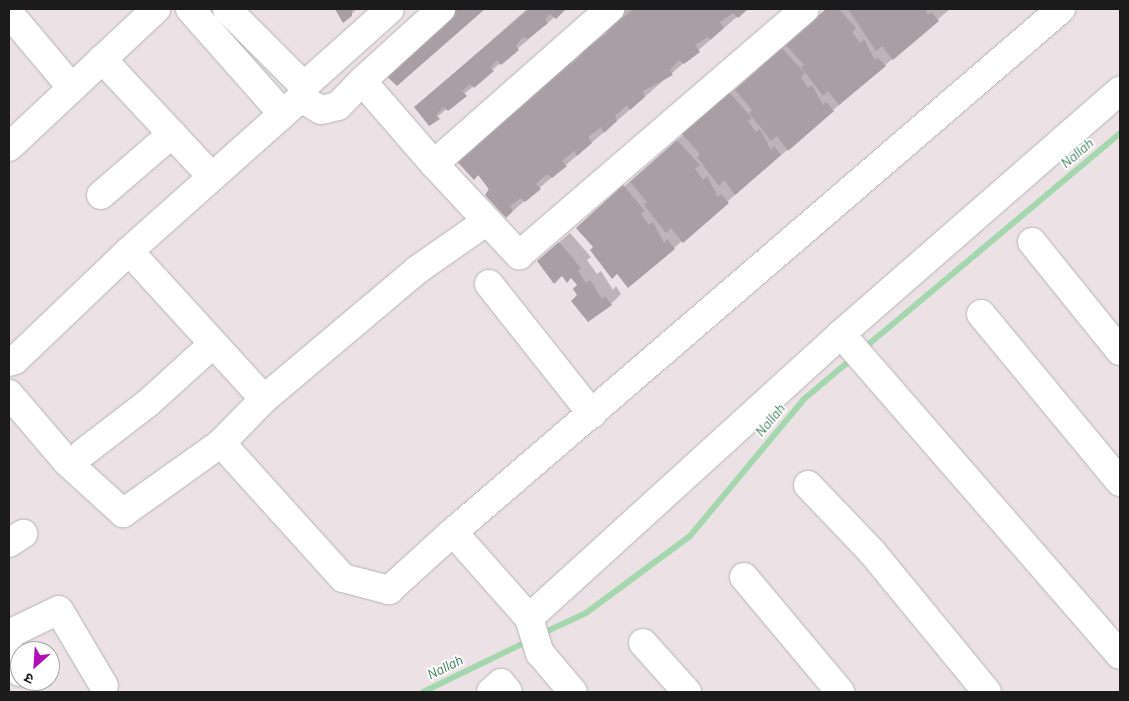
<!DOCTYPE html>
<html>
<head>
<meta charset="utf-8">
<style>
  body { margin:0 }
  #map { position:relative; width:1129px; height:701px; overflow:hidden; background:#ece2e6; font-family:Barlow,"Noto Sans Devanagari",sans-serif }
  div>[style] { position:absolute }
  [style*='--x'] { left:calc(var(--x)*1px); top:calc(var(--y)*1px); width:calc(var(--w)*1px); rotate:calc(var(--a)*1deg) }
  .shadow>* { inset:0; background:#0003 }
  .stream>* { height:6px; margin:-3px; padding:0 3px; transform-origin:3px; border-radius:3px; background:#a5d7ae }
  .building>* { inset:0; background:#aa9ea5 }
  .roads { filter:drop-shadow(0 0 1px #b4b4b4) drop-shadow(0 0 1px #b4b4b4) }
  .minor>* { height:28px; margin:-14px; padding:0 14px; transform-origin:14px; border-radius:14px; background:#fff }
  span { translate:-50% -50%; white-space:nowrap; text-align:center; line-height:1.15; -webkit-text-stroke:4px #fff; paint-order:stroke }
  .water-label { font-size:14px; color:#407e5d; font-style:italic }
  .frame { position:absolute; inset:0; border:10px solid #1b1b1b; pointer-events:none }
  .north { position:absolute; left:10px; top:641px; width:50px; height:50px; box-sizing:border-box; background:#fff; border:1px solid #a4a4a4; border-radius:50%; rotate:206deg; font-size:14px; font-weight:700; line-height:20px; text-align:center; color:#1b1b1b }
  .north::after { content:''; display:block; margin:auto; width:18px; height:22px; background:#b00fb8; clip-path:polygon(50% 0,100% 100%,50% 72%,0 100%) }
</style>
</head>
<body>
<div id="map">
  <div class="shadow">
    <div style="clip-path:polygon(337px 9px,357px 9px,344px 21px)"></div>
    <div style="clip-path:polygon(527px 9px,564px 9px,429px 124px,416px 107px)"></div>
    <div style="clip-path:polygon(622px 9px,746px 9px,506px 217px,479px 174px,474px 179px,454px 156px)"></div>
    <div style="clip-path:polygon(826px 9px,950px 9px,674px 248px,595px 247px,577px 228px)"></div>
    <div style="clip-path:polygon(570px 233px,591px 257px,587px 260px,597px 274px,601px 271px,613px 290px,616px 286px,621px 294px,611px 304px,579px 295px,578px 285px,549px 251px)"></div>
  </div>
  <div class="stream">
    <div style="--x:863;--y:349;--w:336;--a:-40"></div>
    <div style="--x:541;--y:634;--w:50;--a:-25"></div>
    <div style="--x:586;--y:613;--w:129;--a:-36.5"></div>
    <div style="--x:690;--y:536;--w:178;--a:-50.2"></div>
    <div style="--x:804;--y:399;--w:65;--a:-40"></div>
    <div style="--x:423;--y:692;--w:119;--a:-25.9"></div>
  </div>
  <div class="building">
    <div style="clip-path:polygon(335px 9px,352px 9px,352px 16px,343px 23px)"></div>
    <div style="clip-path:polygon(453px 9px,485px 9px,397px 86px,380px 70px)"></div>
    <div style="clip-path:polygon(529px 9px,566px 9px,556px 19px,550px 14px,545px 19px,548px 23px,528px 39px,523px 37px,516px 46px,519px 50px,501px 65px,497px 60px,490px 68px,494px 71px,474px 88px,470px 84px,462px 91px,467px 96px,448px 111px,444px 107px,436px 115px,440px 119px,429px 126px,414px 107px)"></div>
    <div style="clip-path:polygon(633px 9px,748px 9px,738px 18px,733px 13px,720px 22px,724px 28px,710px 40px,708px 37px,695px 45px,700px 52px,684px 64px,679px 60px,670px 70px,673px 75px,643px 91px,645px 97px,630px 110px,627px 105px,615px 116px,617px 121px,604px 133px,601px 127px,588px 137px,592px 143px,577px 156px,574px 151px,562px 161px,567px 166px,552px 178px,547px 174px,536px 184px,541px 189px,525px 202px,521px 198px,510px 206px,513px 211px,506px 218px,485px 195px,489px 189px,478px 175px,474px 180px,452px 156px,460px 147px,467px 154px,476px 147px,471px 141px,488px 125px,494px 131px,501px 123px,498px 117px,514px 103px,519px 109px,528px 100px,525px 94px,540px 80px,544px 86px,555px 77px,551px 71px,568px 59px,572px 64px,582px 54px,578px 48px,592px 35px,596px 41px,607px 33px,603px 26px,618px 14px,623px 18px)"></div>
    <div style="clip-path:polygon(826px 9px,839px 9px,856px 28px,852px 32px,860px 43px,864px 39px,875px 60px,877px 57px,886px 66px,839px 105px,828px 91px,823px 96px,801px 67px,804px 65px,786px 45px)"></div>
    <div style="clip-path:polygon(848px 9px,925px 9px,928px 15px,931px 12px,939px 21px,893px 60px,882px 46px,876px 51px)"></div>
    <div style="clip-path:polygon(782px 48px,805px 73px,801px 77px,808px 88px,812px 85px,823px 105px,826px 102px,834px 111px,788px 151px,777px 136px,771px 141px,749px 113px,752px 110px,735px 90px)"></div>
    <div style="clip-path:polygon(729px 92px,752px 118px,748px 121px,756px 132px,760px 129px,771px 150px,774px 146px,781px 155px,735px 195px,724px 180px,719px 186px,697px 157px,700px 154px,682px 134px)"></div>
    <div style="clip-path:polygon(677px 140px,700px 165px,695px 169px,703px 180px,707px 176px,718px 197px,721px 194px,729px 203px,683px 243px,671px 228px,666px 233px,644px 205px,647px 202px,630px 182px)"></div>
    <div style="clip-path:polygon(623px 185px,645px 211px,641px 214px,649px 225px,653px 222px,664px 243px,667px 239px,675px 249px,628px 288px,617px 274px,612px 279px,590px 250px,593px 247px,576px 228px)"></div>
    <div style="clip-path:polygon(559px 242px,581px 268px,578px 271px,586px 283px,590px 280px,602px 299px,605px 296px,612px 305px,588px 322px,571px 301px,577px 295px,573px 289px,577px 285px,571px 278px,567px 283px,562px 276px,554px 284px,537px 261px)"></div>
  </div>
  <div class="roads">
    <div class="minor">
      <div style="--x:190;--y:9;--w:140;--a:48.5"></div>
      <div style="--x:227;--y:9;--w:109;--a:45"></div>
      <div style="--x:304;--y:86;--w:115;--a:-41.8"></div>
      <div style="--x:9;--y:13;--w:98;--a:50"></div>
      <div style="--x:102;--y:59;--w:161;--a:47"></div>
      <div style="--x:362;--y:81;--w:107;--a:-42.3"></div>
      <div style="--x:9;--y:147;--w:202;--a:-43.2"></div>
      <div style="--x:434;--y:164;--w:235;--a:-41.4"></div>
      <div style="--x:101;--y:195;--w:94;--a:-40.7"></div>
      <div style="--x:1032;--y:242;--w:140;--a:51.1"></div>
      <div style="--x:129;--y:251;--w:230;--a:-41.7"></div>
      <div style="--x:301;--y:98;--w:23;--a:31"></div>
      <div style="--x:321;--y:110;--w:17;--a:-13"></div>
      <div style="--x:338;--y:106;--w:35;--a:-46"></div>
      <div style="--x:362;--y:81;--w:110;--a:49.1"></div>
      <div style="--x:434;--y:164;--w:125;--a:47"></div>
      <div style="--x:519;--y:255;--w:377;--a:-40.7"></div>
      <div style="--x:489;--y:284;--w:166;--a:51.6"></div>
      <div style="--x:981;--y:314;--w:218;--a:50.4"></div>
      <div style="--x:841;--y:334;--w:425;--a:49"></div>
      <div style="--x:9;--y:362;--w:6;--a:-18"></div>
      <div style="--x:15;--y:360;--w:158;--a:-43.7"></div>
      <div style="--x:129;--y:251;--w:200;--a:47.6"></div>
      <div style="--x:264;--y:399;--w:62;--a:134.3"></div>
      <div style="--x:221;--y:443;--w:182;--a:47.9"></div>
      <div style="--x:343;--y:578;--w:48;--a:14.6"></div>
      <div style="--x:389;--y:590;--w:86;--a:-42.2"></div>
      <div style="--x:453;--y:532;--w:115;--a:48.5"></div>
      <div style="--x:529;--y:618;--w:37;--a:73"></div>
      <div style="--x:540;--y:653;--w:51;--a:49.8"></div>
      <div style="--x:9;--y:394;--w:89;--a:49.5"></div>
      <div style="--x:67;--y:462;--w:76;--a:42.3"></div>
      <div style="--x:123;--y:513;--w:120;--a:-35.5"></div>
      <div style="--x:264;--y:399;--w:200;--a:-40.1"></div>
      <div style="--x:417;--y:270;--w:85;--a:-35"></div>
      <div style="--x:83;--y:453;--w:82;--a:-37.6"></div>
      <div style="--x:148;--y:403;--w:88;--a:-42.2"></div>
      <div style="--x:808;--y:485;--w:93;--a:46.3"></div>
      <div style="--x:872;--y:552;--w:181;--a:50.6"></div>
      <div style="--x:453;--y:532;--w:802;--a:-40.7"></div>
      <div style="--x:9;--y:543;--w:17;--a:-33"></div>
      <div style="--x:744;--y:577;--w:150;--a:50.1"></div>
      <div style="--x:529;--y:618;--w:422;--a:-42.3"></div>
      <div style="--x:841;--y:334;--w:370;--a:-41.1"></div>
      <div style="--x:9;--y:634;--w:55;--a:-25.6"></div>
      <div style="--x:59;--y:610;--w:88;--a:59.4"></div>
      <div style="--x:643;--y:643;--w:66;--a:48.1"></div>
      <div style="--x:9;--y:650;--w:25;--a:63"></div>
      <div style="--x:491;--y:692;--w:13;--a:-42"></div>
      <div style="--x:501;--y:683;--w:11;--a:52"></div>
    </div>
  </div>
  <div class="water-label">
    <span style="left:1077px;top:153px;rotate:-40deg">Nallah</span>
    <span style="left:770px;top:420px;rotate:-50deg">Nallah</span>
    <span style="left:445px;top:667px;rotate:-26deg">Nallah</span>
  </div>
  <div class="frame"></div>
  <div class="north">उ</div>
</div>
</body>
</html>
